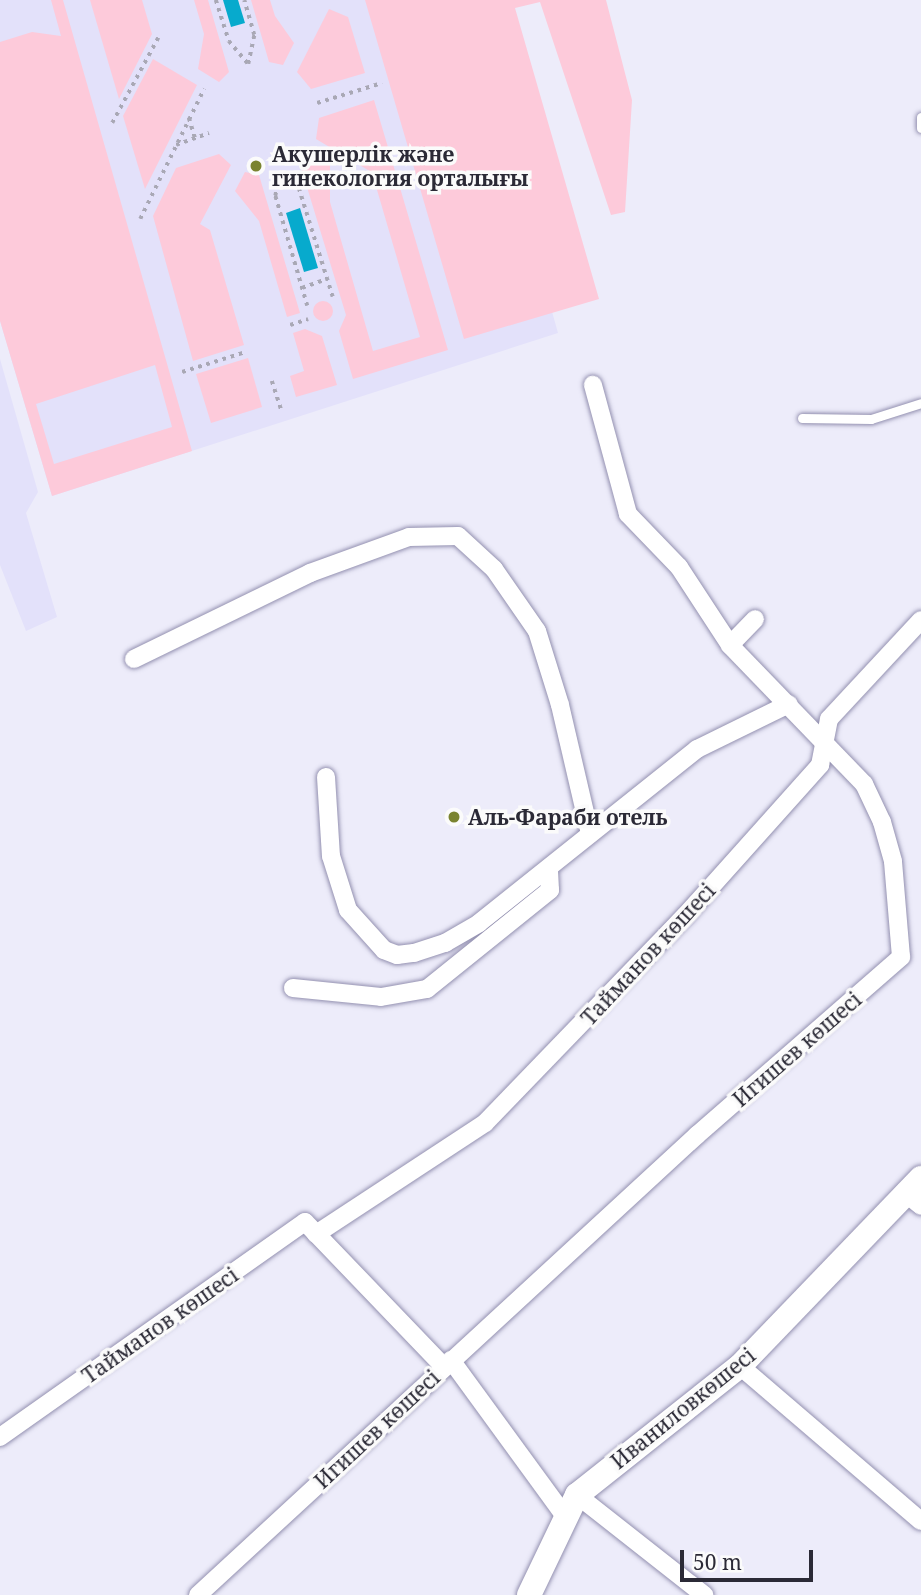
<!DOCTYPE html>
<html>
<head>
<meta charset="utf-8">
<style>
  body { margin:0 }
  #map { position:relative; width:921px; height:1595px; overflow:hidden; background:#edecfa; font-family:"Noto Serif",serif }
  div>[style] { position:absolute }
  [style*='--x'] { left:calc(var(--x)*1px); top:calc(var(--y)*1px); width:calc(var(--w)*1px); rotate:calc(var(--a)*1deg) }
  .built>* { inset:0; background:#e3e1fa }
  .green>* { inset:0; background:#fdcada }
  .round { border-radius:50% }
  .water>* { inset:0; background:#07aacd }
  .path>* { height:3.5px; margin-top:-1.75px; transform-origin:0; background:repeating-linear-gradient(90deg,#a9a8b5 0 3.5px,transparent 0 8.5px) }
  .roads { filter:drop-shadow(0 0 2px #9390b0) drop-shadow(0 0 2px #9390b0) }
  .lane>* { height:9px; margin:-4.5px; padding:0 4.5px; transform-origin:4.5px; border-radius:4.5px; background:#fff }
  .street>* { height:18px; margin:-9px; padding:0 9px; transform-origin:9px; border-radius:9px; background:#fff }
  .secondary>* { height:24px; margin:-12px; padding:0 12px; transform-origin:12px; border-radius:12px; background:#fff }
  .dots>* { width:19px; height:19px; translate:-50% -50%; box-sizing:border-box; border:4px solid #fbfbfb; border-radius:50% }
  span { translate:-50% -50%; white-space:nowrap; text-align:center; line-height:1.15; -webkit-text-stroke:7px #fbfbfb; paint-order:stroke }
  .poi-label { font-size:21px; color:#2b2a36; font-weight:700 }
  .left { translate:0 -50%; text-align:left }
  .street-label { font-size:21px; color:#2b2a36 }
  .scale { position:absolute; left:680px; top:1550px; width:133px; height:32px; box-sizing:border-box; border:4px solid #2b2a36; border-top:0; padding-left:9px; font-size:21px; line-height:24px; white-space:nowrap; color:#2b2a36; -webkit-text-stroke:5px #fbfbfb; paint-order:stroke }
</style>
</head>
<body>
<div id="map">
  <div class="built">
    <div style="clip-path:polygon(0 0,465px 0,558px 333px,52px 496px,0 321px)"></div>
    <div style="clip-path:polygon(0 359px,38px 492px,26px 513px,57px 617px,26px 631px,0 565px)"></div>
  </div>
  <div class="green">
    <div style="clip-path:polygon(evenodd,51px 0,63px 0,192px 451px,52px 496px,0 321px,0 42px,32px 32px,61px 36px,51px 0,155px 365px,172px 427px,54px 464px,36px 404px,155px 365px)"></div>
    <div style="clip-path:polygon(90px 0,142px 0,152px 34px,119px 99px)"></div>
    <div style="clip-path:polygon(194px 0,208px 0,229px 72px,219px 82px,198px 69px,204px 34px)"></div>
    <div style="clip-path:polygon(251px 0,270px 0,275px 16px,294px 43px,283px 65px,269px 62px)"></div>
    <div style="clip-path:polygon(365px 0,606px 0,632px 100px,625px 212px,611px 215px,540px 2px,515px 8px,599px 299px,464px 339px)"></div>
    <div style="clip-path:polygon(329px 9px,348px 17px,365px 73px,311px 89px,297px 72px)"></div>
    <div style="clip-path:polygon(153px 59px,197px 85px,145px 189px,123px 116px)"></div>
    <div style="clip-path:polygon(374px 100px,448px 350px,353px 379px,339px 331px,346px 315px,299px 161px,309px 151px,330px 163px,330px 202px,373px 351px,420px 337px,375px 183px,378px 176px,316px 139px,319px 118px)"></div>
    <div style="clip-path:polygon(219px 154px,231px 165px,200px 224px,210px 230px,244px 345px,193px 361px,153px 216px,176px 168px)"></div>
    <div style="clip-path:polygon(245px 172px,259px 175px,300px 313px,287px 317px,259px 221px,235px 191px)"></div>
    <div class="round" style="left:313px;top:301px;width:20px;height:20px"></div>
    <div style="clip-path:polygon(305px 329px,322px 336px,337px 385px,296px 397px,290px 376px,304px 371px,293px 333px)"></div>
    <div style="clip-path:polygon(248px 358px,262px 407px,211px 423px,196px 374px)"></div>
  </div>
  <div class="water">
    <div style="clip-path:polygon(223px 0,238px 0,245px 23px,231px 27px)"></div>
    <div style="clip-path:polygon(300px 208px,318px 268px,304px 272px,286px 213px)"></div>
  </div>
  <div class="path">
    <div style="--x:216;--y:0;--w:43;--a:72.4"></div>
    <div style="--x:229;--y:41;--w:30;--a:50"></div>
    <div style="--x:248;--y:64;--w:30;--a:-78"></div>
    <div style="--x:254;--y:35;--w:36;--a:-106"></div>
    <div style="--x:317;--y:103;--w:68;--a:-17.1"></div>
    <div style="--x:189;--y:118;--w:21;--a:73"></div>
    <div style="--x:112;--y:123;--w:97;--a:-61.6"></div>
    <div style="--x:176;--y:145;--w:35;--a:-20"></div>
    <div style="--x:140;--y:219;--w:145;--a:-63.8"></div>
    <div style="--x:302;--y:288;--w:27;--a:-20"></div>
    <div style="--x:307;--y:306;--w:115;--a:-106.2"></div>
    <div style="--x:275;--y:196;--w:25;--a:-78"></div>
    <div style="--x:280;--y:172;--w:25;--a:40"></div>
    <div style="--x:299;--y:188;--w:114;--a:72.7"></div>
    <div style="--x:290;--y:325;--w:19;--a:-18"></div>
    <div style="--x:182;--y:372;--w:67;--a:-17.4"></div>
    <div style="--x:272;--y:381;--w:32;--a:72"></div>
  </div>
  <div class="roads">
    <div class="lane">
      <div style="--x:921;--y:117;--w:11;--a:90"></div>
      <div style="--x:802;--y:418;--w:69;--a:0.8"></div>
      <div style="--x:871;--y:419;--w:52;--a:-17.7"></div>
    </div>
    <div class="street">
      <div style="--x:730;--y:645;--w:36;--a:-46"></div>
      <div style="--x:134;--y:659;--w:196;--a:-26"></div>
      <div style="--x:310;--y:573;--w:105;--a:-20"></div>
      <div style="--x:409;--y:537;--w:49;--a:-1.2"></div>
      <div style="--x:458;--y:536;--w:49;--a:42.5"></div>
      <div style="--x:494;--y:569;--w:75;--a:55.3"></div>
      <div style="--x:537;--y:631;--w:77;--a:72.7"></div>
      <div style="--x:560;--y:705;--w:132;--a:76.9"></div>
      <div style="--x:326;--y:777;--w:79;--a:86.4"></div>
      <div style="--x:331;--y:856;--w:57;--a:72.5"></div>
      <div style="--x:348;--y:910;--w:54;--a:48"></div>
      <div style="--x:384;--y:950;--w:14;--a:21"></div>
      <div style="--x:397;--y:955;--w:17;--a:-7"></div>
      <div style="--x:414;--y:953;--w:33;--a:-18"></div>
      <div style="--x:445;--y:943;--w:39;--a:-30"></div>
      <div style="--x:479;--y:923;--w:279;--a:-38.6"></div>
      <div style="--x:697;--y:749;--w:102;--a:-26.1"></div>
      <div style="--x:293;--y:988;--w:88;--a:5.8"></div>
      <div style="--x:381;--y:997;--w:47;--a:-9.9"></div>
      <div style="--x:427;--y:989;--w:158;--a:-38.8"></div>
      <div style="--x:550;--y:890;--w:19;--a:-93"></div>
      <div style="--x:904;--y:1192;--w:22;--a:39"></div>
      <div style="--x:316;--y:1234;--w:202;--a:-33.3"></div>
      <div style="--x:485;--y:1123;--w:288;--a:-46"></div>
      <div style="--x:685;--y:916;--w:203;--a:-48.2"></div>
      <div style="--x:820;--y:765;--w:47;--a:-78.9"></div>
      <div style="--x:829;--y:719;--w:135;--a:-47.1"></div>
      <div style="--x:451;--y:1360;--w:192;--a:53.9"></div>
      <div style="--x:740;--y:1366;--w:238;--a:40.6"></div>
      <div style="--x:0;--y:1437;--w:373;--a:-35.2"></div>
      <div style="--x:305;--y:1222;--w:201;--a:46.2"></div>
      <div style="--x:577;--y:1495;--w:162;--a:38.2"></div>
      <div style="--x:198;--y:1595;--w:679;--a:-42.67"></div>
      <div style="--x:697;--y:1135;--w:271;--a:-41.1"></div>
      <div style="--x:901;--y:957;--w:96;--a:-94.8"></div>
      <div style="--x:893;--y:861;--w:41;--a:-105.8"></div>
      <div style="--x:882;--y:822;--w:42;--a:-115.3"></div>
      <div style="--x:864;--y:784;--w:193;--a:-134"></div>
      <div style="--x:730;--y:645;--w:93;--a:-123.2"></div>
      <div style="--x:679;--y:567;--w:74;--a:-133.9"></div>
      <div style="--x:628;--y:514;--w:134;--a:-105.2"></div>
    </div>
    <div class="secondary">
      <div style="--x:529;--y:1595;--w:111;--a:-64.4"></div>
      <div style="--x:577;--y:1495;--w:208;--a:-38.4"></div>
      <div style="--x:740;--y:1366;--w:261;--a:-46.1"></div>
    </div>
  </div>
  <div class="dots">
    <div style="left:256px;top:166px;background:#7a8330"></div>
    <div style="left:454px;top:817px;background:#7a8330"></div>
  </div>
  <div class="poi-label">
    <span class="left" style="left:272px;top:166px">Акушерлік және<br>гинекология орталығы</span>
    <span class="left" style="left:468px;top:817px">Аль-Фараби отель</span>
  </div>
  <div class="street-label">
    <span style="left:648px;top:954px;rotate:-47deg">Тайманов көшесі</span>
    <span style="left:797px;top:1049px;rotate:-41deg">Игишев көшесі</span>
    <span style="left:160px;top:1325px;rotate:-35deg">Тайманов көшесі</span>
    <span style="left:683px;top:1408px;rotate:-39deg">Иваниловкөшесі</span>
    <span style="left:377px;top:1429px;rotate:-43deg">Игишев көшесі</span>
  </div>
  <div class="scale">50 m</div>
</div>
</body>
</html>
